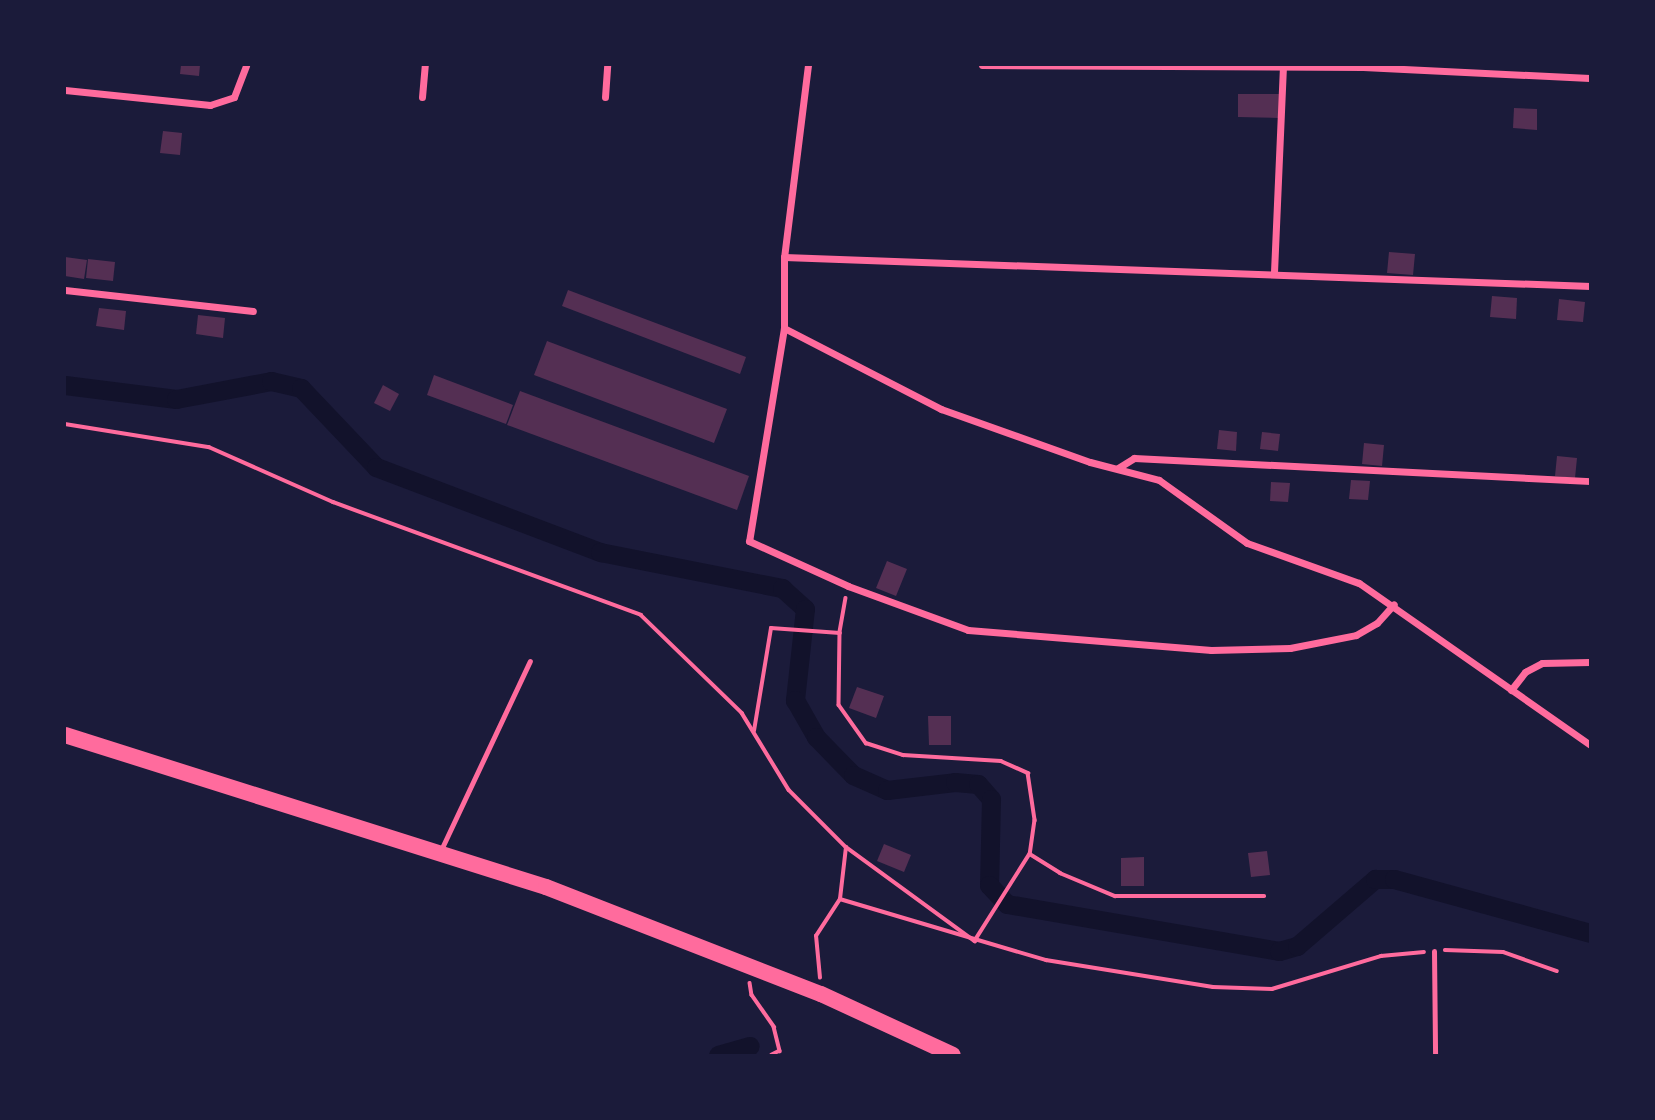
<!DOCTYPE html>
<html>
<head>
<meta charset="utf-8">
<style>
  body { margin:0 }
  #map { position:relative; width:1655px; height:1120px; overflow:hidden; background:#1b1b3a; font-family:Mulish,sans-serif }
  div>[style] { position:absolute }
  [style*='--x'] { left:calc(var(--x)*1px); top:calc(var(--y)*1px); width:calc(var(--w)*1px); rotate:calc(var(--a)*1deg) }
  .canal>* { height:19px; margin:-9.5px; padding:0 9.5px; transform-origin:9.5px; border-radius:9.5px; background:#12122b }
  .building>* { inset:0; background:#542f53 }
  .path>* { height:3.5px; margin:-1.75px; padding:0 1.75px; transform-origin:1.75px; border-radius:1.75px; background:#ff6b9d }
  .service>* { height:5px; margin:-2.5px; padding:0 2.5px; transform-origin:2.5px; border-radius:2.5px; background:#ff6b9d }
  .minor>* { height:7px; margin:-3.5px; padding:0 3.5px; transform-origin:3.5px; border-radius:3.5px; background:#ff6b9d }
  .primary>* { height:16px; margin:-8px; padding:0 8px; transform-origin:8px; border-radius:8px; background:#ff6b9d }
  span { translate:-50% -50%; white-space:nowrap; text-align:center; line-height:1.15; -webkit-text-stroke:6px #1b1b3a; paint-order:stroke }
  .frame { position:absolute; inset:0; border:66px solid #1b1b3a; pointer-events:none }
</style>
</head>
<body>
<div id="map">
  <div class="canal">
    <div style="--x:65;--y:385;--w:112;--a:7.2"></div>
    <div style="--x:176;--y:399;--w:97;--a:-10.7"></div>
    <div style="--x:271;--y:381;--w:31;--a:13"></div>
    <div style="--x:301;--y:388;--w:109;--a:46.5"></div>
    <div style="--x:376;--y:467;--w:240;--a:20.8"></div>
    <div style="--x:600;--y:552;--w:186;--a:11.2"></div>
    <div style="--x:782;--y:588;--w:31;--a:42"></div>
    <div style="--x:805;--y:609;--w:92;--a:96.3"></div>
    <div style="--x:795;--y:700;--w:43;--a:60.4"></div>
    <div style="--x:816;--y:737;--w:53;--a:45.8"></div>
    <div style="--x:853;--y:775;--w:37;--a:24"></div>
    <div style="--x:887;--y:790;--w:68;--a:-6.7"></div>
    <div style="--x:955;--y:782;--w:23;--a:5"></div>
    <div style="--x:978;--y:784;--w:20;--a:49"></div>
    <div style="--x:991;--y:799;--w:86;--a:91.3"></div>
    <div style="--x:989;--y:885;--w:26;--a:47"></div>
    <div style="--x:1007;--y:904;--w:276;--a:9.8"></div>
    <div style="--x:1279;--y:951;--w:19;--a:-16"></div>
    <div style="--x:1297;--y:946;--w:103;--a:-40.7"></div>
    <div style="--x:1375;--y:879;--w:19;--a:0"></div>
    <div style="--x:1394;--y:879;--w:203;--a:15.4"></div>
    <div style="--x:718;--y:1055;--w:33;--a:-16"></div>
  </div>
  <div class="building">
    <div style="clip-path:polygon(181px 65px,200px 65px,199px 76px,180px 74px)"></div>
    <div style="clip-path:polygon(1238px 94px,1279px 94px,1279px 118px,1238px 117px)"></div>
    <div style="clip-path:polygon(1514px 108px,1537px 109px,1537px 130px,1513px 128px)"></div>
    <div style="clip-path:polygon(163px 131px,182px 133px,180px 155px,160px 153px)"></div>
    <div style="clip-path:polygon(1389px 252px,1415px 254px,1413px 275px,1387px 273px)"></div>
    <div style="clip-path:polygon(65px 257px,87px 260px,84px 279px,65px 276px)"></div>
    <div style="clip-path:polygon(88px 259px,115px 262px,113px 281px,86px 278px)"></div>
    <div style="clip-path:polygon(568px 290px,746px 357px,740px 374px,562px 306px)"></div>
    <div style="clip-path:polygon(1492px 296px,1517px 298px,1516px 319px,1490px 317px)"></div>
    <div style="clip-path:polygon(1559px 299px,1585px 302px,1583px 322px,1557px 320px)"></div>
    <div style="clip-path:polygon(99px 308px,126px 311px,124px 330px,96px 326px)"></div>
    <div style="clip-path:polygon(198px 315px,225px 318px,223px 338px,196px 334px)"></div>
    <div style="clip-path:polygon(547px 341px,727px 409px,714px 443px,534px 375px)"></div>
    <div style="clip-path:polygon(434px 375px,513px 405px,506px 424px,427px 395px)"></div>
    <div style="clip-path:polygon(383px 385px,399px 394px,390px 411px,374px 403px)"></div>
    <div style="clip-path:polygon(520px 391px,749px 476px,737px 510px,507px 425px)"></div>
    <div style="clip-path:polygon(1219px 430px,1237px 432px,1236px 451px,1217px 449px)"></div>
    <div style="clip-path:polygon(1262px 432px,1280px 434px,1278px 451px,1260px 449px)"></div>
    <div style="clip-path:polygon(1364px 443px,1384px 445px,1382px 466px,1362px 464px)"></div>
    <div style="clip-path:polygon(1557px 456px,1577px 458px,1575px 478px,1555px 476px)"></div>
    <div style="clip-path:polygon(1351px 480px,1370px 481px,1368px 500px,1349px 499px)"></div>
    <div style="clip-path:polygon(1271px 482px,1290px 483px,1288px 502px,1270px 501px)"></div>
    <div style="clip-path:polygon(887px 561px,907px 569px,896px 596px,876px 588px)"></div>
    <div style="clip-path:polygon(857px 687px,884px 696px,876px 718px,849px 708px)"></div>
    <div style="clip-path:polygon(928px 716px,951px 716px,951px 745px,929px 745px)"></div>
    <div style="clip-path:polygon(884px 844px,911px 855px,904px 872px,877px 861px)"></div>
    <div style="clip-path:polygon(1267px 851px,1270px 875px,1251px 877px,1248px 853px)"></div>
    <div style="clip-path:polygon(1144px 857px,1144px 886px,1121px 886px,1121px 858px)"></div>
  </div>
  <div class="path">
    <div style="--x:65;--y:424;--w:146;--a:9.1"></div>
    <div style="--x:209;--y:447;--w:136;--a:23.9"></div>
    <div style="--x:333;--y:502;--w:328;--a:20.1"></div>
    <div style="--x:641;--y:615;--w:141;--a:44.1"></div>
    <div style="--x:742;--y:713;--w:90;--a:58.6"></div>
    <div style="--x:789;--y:790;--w:81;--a:45"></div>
    <div style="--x:846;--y:847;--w:160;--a:36.1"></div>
    <div style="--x:846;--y:598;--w:36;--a:100"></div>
    <div style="--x:840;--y:633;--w:72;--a:90.8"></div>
    <div style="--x:839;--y:705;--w:47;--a:54.6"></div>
    <div style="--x:866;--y:743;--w:39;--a:18"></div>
    <div style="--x:903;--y:755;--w:98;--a:3.5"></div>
    <div style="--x:1001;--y:761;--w:30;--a:24"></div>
    <div style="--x:1028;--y:773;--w:48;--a:81.5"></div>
    <div style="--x:1035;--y:820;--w:34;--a:98"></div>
    <div style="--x:1030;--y:854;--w:103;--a:122.3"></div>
    <div style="--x:754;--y:731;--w:104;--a:-80.6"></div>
    <div style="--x:771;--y:628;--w:69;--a:4.1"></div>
    <div style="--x:1030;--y:854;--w:36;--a:32"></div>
    <div style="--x:1060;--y:873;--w:60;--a:22.7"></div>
    <div style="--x:1115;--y:896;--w:149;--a:0"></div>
    <div style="--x:840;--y:899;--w:215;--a:16.5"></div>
    <div style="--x:1046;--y:960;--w:169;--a:9.2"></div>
    <div style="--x:1213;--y:987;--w:59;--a:1.9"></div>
    <div style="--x:1272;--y:989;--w:114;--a:-16.8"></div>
    <div style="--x:1381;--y:956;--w:43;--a:-5.3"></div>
    <div style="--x:1445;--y:950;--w:58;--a:2"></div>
    <div style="--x:1503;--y:952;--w:57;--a:19.4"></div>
    <div style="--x:820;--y:978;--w:42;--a:-95.4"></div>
    <div style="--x:816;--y:936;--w:44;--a:-57"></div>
    <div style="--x:840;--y:899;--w:52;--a:-83.4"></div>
    <div style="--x:750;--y:983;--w:12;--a:81"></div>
    <div style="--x:752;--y:995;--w:39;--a:55"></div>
    <div style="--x:774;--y:1027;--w:25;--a:76"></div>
    <div style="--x:780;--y:1051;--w:9;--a:153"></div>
  </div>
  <div class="service">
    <div style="--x:440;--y:852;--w:211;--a:-64.8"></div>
    <div style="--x:1434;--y:951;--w:104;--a:89.4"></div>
  </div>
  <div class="minor">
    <div style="--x:808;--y:65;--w:193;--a:97.1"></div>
    <div style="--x:784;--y:257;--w:71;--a:90"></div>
    <div style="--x:784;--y:328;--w:216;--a:99.3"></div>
    <div style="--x:749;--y:541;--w:109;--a:24.4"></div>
    <div style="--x:848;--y:586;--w:128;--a:20.1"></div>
    <div style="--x:968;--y:630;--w:244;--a:4.7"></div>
    <div style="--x:1211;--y:650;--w:79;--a:-1.5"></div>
    <div style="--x:1290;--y:648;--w:67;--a:-11.1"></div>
    <div style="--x:1356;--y:635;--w:24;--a:-30"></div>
    <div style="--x:1377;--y:623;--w:25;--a:-48"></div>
    <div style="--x:982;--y:65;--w:381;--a:0.3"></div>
    <div style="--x:1363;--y:67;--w:227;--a:2.8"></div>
    <div style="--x:65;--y:90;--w:146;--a:5.9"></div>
    <div style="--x:210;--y:105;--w:25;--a:-18"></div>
    <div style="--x:234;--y:97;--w:34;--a:-69"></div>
    <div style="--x:422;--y:97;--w:32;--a:-85"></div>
    <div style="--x:605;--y:97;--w:32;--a:-86"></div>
    <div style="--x:784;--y:257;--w:807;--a:2.06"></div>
    <div style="--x:1274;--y:272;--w:205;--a:-87.5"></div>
    <div style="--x:65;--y:290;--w:189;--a:6.4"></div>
    <div style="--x:784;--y:328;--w:177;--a:27.3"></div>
    <div style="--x:941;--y:409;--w:158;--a:19.6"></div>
    <div style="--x:1090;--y:462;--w:71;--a:14.6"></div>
    <div style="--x:1159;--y:480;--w:108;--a:35.6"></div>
    <div style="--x:1247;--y:543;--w:119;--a:19.7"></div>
    <div style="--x:1359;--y:583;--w:282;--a:35"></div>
    <div style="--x:1118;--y:468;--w:19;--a:-32"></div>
    <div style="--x:1134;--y:458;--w:457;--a:2.9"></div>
    <div style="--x:1511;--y:690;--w:23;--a:-52"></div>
    <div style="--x:1525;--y:672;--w:19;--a:-28"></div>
    <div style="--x:1542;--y:663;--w:48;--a:-1.2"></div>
  </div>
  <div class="primary">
    <div style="--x:65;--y:735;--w:504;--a:17.54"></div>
    <div style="--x:546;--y:887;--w:295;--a:21.3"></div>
    <div style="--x:821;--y:994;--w:145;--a:24.8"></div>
  </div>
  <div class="frame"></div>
</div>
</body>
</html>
